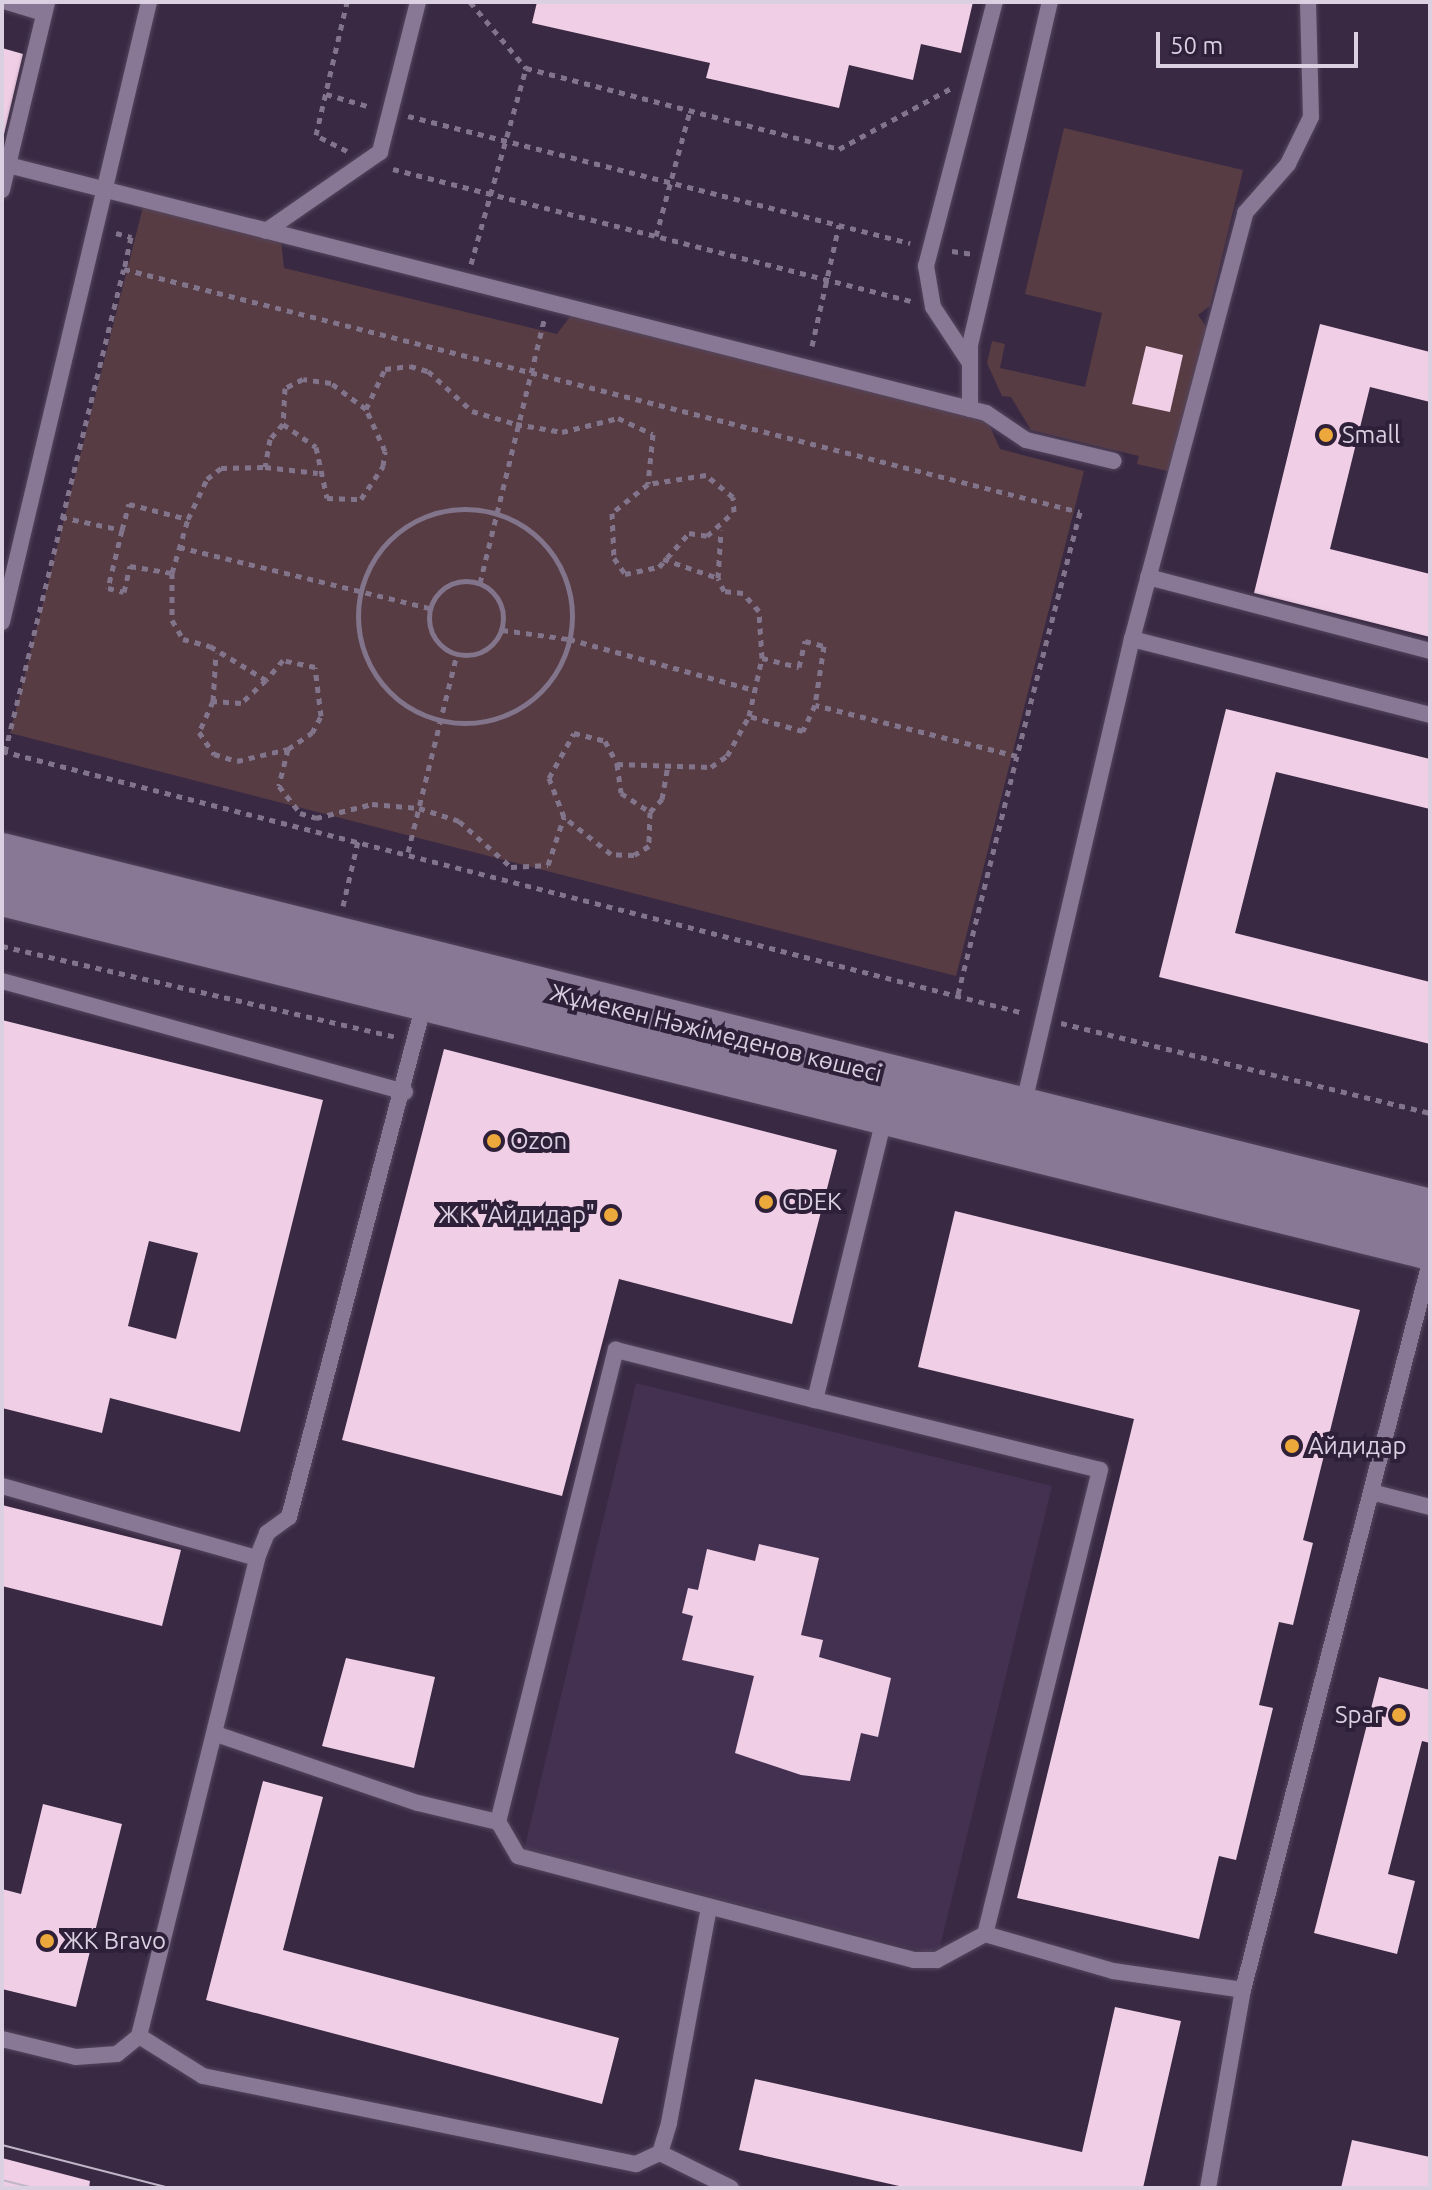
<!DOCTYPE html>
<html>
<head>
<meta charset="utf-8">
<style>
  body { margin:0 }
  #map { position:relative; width:1432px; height:2190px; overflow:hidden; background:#392943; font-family:Ubuntu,sans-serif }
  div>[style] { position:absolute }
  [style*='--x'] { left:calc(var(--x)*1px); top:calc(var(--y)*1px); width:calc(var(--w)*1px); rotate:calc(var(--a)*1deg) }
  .built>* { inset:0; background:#443151 }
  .green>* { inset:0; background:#583c44 }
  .building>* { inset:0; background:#f0cee6 }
  .path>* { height:5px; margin-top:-2.5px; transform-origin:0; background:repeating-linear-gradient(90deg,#82758b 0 6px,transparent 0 12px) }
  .path>.ring { margin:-2.5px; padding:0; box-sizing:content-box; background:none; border:5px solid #82758b; border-radius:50% }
  .roads { filter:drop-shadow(0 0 2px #54465d) drop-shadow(0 0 2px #54465d) }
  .service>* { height:16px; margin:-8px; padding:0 8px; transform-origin:8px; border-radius:8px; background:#887795 }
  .secondary>* { height:44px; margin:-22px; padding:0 22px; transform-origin:22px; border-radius:22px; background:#887795 }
  .tram>* { height:2px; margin:-1px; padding:0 1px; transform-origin:1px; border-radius:1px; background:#c0b5c7 }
  .dots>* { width:22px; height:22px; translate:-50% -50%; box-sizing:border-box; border:4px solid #2f2039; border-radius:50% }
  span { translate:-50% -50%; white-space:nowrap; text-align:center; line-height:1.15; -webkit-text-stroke:8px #2f2039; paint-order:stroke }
  .poi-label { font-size:24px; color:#dad0e1 }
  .left { translate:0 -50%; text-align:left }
  .right { translate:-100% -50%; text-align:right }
  .street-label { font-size:24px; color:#dad0e1 }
  .frame { position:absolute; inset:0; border:4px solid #dad0e1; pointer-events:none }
  .scale { position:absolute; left:1156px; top:32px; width:202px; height:36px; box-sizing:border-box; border:4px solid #dad0e1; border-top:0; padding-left:10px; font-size:24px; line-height:28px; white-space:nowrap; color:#dad0e1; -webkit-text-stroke:6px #2f2039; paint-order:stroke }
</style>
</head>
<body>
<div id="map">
  <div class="built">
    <div style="clip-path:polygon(636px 1383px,1052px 1486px,938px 1955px,524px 1850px)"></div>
  </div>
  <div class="green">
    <div style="clip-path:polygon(1064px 128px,1243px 170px,1210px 306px,1198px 315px,1207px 328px,1172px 472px,1137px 464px,1139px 456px,1031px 430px,1011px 397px,1002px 396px,987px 363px,992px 341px,1005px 344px,1000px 368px,1085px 387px,1102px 313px,1025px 294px)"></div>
    <div style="clip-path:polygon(143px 207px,281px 240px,284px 268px,557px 334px,572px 314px,988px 422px,1000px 449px,1084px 471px,956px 976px,10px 733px)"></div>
  </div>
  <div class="building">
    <div style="clip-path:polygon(537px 2px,973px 2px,961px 53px,921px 44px,913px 80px,849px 65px,839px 108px,706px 78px,710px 63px,532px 23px)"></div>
    <div style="clip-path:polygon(2px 48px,23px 54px,2px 143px)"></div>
    <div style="clip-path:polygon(1320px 324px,1430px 352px,1430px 402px,1370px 387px,1330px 549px,1430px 574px,1430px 637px,1254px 593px)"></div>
    <div style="clip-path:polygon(1146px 346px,1183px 355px,1170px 412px,1132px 404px)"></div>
    <div style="clip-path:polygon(1226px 709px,1430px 759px,1430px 809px,1276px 772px,1235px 933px,1430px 982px,1430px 1044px,1159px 977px)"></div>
    <div style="clip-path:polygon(evenodd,2px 1020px,323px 1100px,240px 1432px,110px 1398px,102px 1433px,2px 1408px,2px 1020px,149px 1241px,198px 1253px,176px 1339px,128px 1326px,149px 1241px)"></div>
    <div style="clip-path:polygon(444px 1049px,837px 1150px,792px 1324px,619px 1279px,562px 1496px,342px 1440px)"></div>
    <div style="clip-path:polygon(955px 1211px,1360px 1310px,1303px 1540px,1313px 1543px,1293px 1625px,1279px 1622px,1259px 1705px,1273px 1708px,1236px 1860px,1219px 1856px,1199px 1939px,1017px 1898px,1134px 1419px,918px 1367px)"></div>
    <div style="clip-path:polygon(2px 1505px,181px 1550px,162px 1626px,2px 1586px)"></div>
    <div style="clip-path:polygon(759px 1544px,819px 1558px,801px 1635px,823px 1640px,819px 1657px,891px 1678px,878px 1737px,861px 1733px,850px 1781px,801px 1775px,735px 1753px,754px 1676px,682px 1660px,693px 1616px,682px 1613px,688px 1588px,698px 1590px,707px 1549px,755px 1561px)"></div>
    <div style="clip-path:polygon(346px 1658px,435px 1677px,414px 1768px,322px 1746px)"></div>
    <div style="clip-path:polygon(1379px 1677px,1430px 1690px,1430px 1743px,1422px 1741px,1388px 1874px,1415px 1881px,1397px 1954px,1314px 1933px)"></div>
    <div style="clip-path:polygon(263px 1781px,323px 1797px,283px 1950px,619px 2038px,602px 2104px,206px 2000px)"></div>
    <div style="clip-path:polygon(43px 1804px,122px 1824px,76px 2007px,2px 1989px,2px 1889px,21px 1894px)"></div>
    <div style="clip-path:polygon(1115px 2007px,1181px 2021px,1143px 2188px,908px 2188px,739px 2150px,755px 2079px,1082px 2152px)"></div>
    <div style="clip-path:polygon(1352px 2140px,1430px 2157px,1430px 2188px,1341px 2188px)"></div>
    <div style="clip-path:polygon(2px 2158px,90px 2181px,89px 2188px,2px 2188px)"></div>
  </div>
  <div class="path">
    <div style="--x:470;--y:2;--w:87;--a:49.7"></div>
    <div style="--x:526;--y:68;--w:323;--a:14.5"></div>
    <div style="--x:839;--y:149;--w:130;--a:-28.5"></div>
    <div style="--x:326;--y:94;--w:47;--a:16.1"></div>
    <div style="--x:408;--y:116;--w:518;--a:14.2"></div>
    <div style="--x:347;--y:151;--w:35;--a:-153"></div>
    <div style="--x:316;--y:135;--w:137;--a:-76.9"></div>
    <div style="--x:393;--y:169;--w:535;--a:14.3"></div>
    <div style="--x:116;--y:233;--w:16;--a:15"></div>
    <div style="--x:131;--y:237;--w:33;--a:102"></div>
    <div style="--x:124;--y:269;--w:986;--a:14.26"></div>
    <div style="--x:1080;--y:512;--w:252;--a:104.5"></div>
    <div style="--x:1017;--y:756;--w:208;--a:-165.8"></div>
    <div style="--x:815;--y:705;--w:29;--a:115"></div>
    <div style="--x:803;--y:731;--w:56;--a:-164.5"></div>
    <div style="--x:656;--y:236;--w:130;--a:-74.8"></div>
    <div style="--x:952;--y:251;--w:21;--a:8"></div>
    <div style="--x:471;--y:264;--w:204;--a:-74.3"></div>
    <div style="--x:812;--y:346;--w:124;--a:-77.4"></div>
    <div style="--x:366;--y:409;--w:44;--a:-143.4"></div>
    <div style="--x:331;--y:383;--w:28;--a:-172"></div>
    <div style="--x:303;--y:379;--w:20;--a:153"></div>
    <div style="--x:285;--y:388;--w:36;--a:93"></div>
    <div style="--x:283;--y:424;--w:40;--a:34.9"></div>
    <div style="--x:316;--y:447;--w:52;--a:77.8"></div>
    <div style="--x:327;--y:498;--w:34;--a:2"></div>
    <div style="--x:361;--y:499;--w:40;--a:-56"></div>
    <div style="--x:383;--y:466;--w:15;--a:-82"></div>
    <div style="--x:385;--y:451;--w:46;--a:-114.3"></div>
    <div style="--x:366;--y:409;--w:44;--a:-64.6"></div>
    <div style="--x:385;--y:369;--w:25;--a:-7"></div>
    <div style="--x:410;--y:366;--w:19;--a:16"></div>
    <div style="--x:428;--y:371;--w:59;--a:42.3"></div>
    <div style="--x:472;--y:411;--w:46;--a:16.5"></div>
    <div style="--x:516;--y:424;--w:47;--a:9.9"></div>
    <div style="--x:562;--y:432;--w:58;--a:-14"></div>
    <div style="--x:618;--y:418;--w:38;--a:25"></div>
    <div style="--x:653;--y:434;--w:50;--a:95.7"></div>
    <div style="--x:648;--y:484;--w:46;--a:141.1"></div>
    <div style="--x:612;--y:513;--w:45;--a:87.5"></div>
    <div style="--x:614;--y:558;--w:19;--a:55"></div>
    <div style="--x:625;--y:574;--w:35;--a:-12"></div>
    <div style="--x:659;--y:567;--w:45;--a:-48.6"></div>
    <div style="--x:689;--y:533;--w:18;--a:9"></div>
    <div style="--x:707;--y:536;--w:36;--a:-42"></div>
    <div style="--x:734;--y:512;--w:15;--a:-94"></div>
    <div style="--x:733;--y:497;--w:35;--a:-141"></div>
    <div style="--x:706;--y:475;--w:59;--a:171.2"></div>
    <div style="--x:283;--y:424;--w:20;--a:131"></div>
    <div style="--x:270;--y:439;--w:28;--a:100"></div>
    <div style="--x:265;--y:467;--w:53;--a:6.5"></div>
    <div class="ring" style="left:358px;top:509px;width:209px;height:209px"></div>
    <div style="--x:61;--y:517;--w:62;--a:12"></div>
    <div style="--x:122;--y:530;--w:27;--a:-75"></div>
    <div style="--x:129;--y:504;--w:61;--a:14.3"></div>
    <div style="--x:188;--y:519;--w:44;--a:-64.6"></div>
    <div style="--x:207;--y:479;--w:18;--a:-38"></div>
    <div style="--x:221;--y:468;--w:44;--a:-1.3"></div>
    <div style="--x:122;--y:530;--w:60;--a:103.6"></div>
    <div style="--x:108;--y:588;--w:16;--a:14"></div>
    <div style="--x:124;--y:592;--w:27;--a:-77"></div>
    <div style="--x:130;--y:566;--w:43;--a:9.5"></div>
    <div style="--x:172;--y:573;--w:47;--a:90"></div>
    <div style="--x:172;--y:620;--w:22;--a:60"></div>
    <div style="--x:183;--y:639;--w:28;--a:15"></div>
    <div style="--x:210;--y:646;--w:66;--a:31.3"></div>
    <div style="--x:266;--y:680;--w:34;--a:137"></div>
    <div style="--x:241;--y:703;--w:28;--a:-176"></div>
    <div style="--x:213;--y:701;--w:48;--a:-86.4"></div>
    <div style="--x:179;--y:547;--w:258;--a:13.7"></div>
    <div style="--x:663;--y:559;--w:58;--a:19.1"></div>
    <div style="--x:718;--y:578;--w:48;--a:-86.4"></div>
    <div style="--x:172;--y:573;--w:56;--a:-73.5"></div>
    <div class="ring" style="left:429px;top:581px;width:69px;height:69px"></div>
    <div style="--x:480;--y:583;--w:271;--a:-76.3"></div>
    <div style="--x:502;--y:630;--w:68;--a:7.7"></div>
    <div style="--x:569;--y:639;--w:192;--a:15.4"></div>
    <div style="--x:762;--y:658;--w:38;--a:14"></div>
    <div style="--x:799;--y:667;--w:27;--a:-77"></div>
    <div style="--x:805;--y:641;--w:20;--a:15"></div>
    <div style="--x:824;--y:646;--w:60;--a:98.7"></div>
    <div style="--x:213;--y:701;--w:34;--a:114"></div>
    <div style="--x:199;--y:732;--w:27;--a:56"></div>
    <div style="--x:214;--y:754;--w:24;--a:17"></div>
    <div style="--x:237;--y:761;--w:52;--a:-13.2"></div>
    <div style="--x:288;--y:749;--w:29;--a:-34"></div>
    <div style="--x:312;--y:733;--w:19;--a:-62"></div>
    <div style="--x:321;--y:716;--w:49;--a:-97"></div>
    <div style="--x:315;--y:667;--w:33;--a:-168"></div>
    <div style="--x:283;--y:660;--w:26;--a:130"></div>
    <div style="--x:288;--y:749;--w:38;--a:104"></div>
    <div style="--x:279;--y:786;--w:34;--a:52"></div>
    <div style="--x:300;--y:813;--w:17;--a:17"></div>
    <div style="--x:316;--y:818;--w:58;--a:-14"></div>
    <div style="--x:372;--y:804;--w:47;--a:4.9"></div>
    <div style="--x:419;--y:808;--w:42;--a:18"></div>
    <div style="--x:459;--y:821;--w:69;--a:41.5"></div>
    <div style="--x:511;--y:867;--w:37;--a:-3"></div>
    <div style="--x:548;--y:865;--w:51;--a:-71.6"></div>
    <div style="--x:2;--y:751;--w:1055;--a:14.38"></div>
    <div style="--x:5;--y:752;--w:497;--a:-76.2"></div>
    <div style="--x:617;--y:764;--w:29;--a:82"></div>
    <div style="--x:621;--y:793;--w:35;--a:33"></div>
    <div style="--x:650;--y:812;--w:18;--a:-47"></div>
    <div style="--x:662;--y:799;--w:35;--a:-80"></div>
    <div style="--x:650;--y:812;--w:34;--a:92"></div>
    <div style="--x:649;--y:846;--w:17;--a:149"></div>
    <div style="--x:634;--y:855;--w:23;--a:-178"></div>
    <div style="--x:611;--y:854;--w:60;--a:-141.8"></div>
    <div style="--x:564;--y:817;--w:42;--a:-111"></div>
    <div style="--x:549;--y:778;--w:51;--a:-60.9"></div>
    <div style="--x:574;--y:733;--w:32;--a:14"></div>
    <div style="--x:605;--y:741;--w:26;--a:62"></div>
    <div style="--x:617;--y:764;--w:94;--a:1.8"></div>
    <div style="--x:711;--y:767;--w:19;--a:-35"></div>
    <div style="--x:727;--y:756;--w:46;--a:-61.2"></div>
    <div style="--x:749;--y:716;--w:59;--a:-77.4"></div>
    <div style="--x:762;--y:658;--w:47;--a:-93.7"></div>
    <div style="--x:759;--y:611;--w:24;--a:-132"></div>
    <div style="--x:743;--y:593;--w:19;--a:-174"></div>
    <div style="--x:724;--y:591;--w:14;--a:-115"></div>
    <div style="--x:408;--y:852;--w:204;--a:-76.1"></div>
    <div style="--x:343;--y:906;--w:67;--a:-77"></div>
    <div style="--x:2;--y:946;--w:403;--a:13"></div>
    <div style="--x:958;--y:994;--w:245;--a:-76.1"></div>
    <div style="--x:1061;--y:1023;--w:380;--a:13.7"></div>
  </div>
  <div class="roads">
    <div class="service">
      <div style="--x:7;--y:2;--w:38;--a:17"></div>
      <div style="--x:8;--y:165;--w:1009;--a:14.23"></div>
      <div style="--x:986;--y:413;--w:48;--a:34"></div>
      <div style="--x:1026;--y:440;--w:90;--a:13.4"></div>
      <div style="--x:2;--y:190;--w:193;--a:-76.5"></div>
      <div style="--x:266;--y:231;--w:139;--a:-34.7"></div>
      <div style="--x:380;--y:152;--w:155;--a:-75.8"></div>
      <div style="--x:970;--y:363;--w:67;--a:-123.5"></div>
      <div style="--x:933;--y:307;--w:42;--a:-99.7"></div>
      <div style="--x:926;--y:266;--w:273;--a:-75.4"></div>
      <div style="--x:970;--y:409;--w:64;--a:-90"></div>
      <div style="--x:970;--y:345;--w:352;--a:-76.9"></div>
      <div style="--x:1148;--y:577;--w:292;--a:14.7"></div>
      <div style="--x:2;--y:622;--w:637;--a:-76.66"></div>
      <div style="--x:1132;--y:639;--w:308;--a:14.3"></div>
      <div style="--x:2;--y:981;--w:418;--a:15.4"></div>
      <div style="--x:1023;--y:1107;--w:481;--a:-76.9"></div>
      <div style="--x:1132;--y:639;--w:441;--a:-75.1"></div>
      <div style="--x:1245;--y:213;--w:65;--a:-48.7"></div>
      <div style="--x:1288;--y:164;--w:52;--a:-63.9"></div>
      <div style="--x:1311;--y:117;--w:115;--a:-91.5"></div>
      <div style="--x:815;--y:1400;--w:293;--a:13.8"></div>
      <div style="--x:1100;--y:1470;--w:478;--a:103.9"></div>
      <div style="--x:985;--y:1934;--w:55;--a:151.6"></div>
      <div style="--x:937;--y:1960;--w:23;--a:180"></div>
      <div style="--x:914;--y:1960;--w:409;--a:-165.3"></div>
      <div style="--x:518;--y:1856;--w:39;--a:-120"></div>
      <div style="--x:498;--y:1822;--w:487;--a:-76"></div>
      <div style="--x:616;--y:1350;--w:205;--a:14.1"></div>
      <div style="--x:815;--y:1400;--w:293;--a:-76.2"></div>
      <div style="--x:2;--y:1486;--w:265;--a:15.8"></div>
      <div style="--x:257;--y:1558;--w:27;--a:-68"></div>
      <div style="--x:267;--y:1533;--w:27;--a:-36"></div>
      <div style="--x:289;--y:1517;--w:535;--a:-75.26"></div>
      <div style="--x:1371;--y:1492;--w:61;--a:14.3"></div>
      <div style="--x:216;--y:1734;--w:213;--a:18.9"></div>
      <div style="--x:418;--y:1803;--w:82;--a:13.4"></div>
      <div style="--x:985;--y:1934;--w:133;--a:16.1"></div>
      <div style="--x:1113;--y:1971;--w:131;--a:8.3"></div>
      <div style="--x:139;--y:2036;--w:75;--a:32"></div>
      <div style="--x:203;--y:2076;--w:442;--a:11.5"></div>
      <div style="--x:636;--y:2164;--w:26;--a:-25"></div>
      <div style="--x:660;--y:2153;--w:31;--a:-73"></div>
      <div style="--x:669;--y:2123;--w:220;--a:-79.5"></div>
      <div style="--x:2;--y:2039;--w:76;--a:13.7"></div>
      <div style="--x:76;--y:2057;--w:41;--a:-4.2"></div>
      <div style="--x:117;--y:2054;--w:28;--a:-39"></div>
      <div style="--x:139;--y:2036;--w:492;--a:-76.1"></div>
      <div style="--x:660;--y:2153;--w:79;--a:26.2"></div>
      <div style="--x:1208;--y:2188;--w:201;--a:-80"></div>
      <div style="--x:1243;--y:1990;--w:752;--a:-75.59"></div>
    </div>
    <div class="secondary">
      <div style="--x:2;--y:855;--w:1472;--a:14"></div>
      <div style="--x:2;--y:894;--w:1471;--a:13.92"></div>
    </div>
  </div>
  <div class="tram">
    <div style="--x:2;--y:2145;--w:173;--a:14.4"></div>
    <div style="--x:2;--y:2180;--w:33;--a:14"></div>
  </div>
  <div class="dots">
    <div style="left:1326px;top:435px;background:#eda83b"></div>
    <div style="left:494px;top:1141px;background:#eda83b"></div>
    <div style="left:766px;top:1202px;background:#eda83b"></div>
    <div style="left:611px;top:1215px;background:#eda83b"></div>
    <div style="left:1292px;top:1446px;background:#eda83b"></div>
    <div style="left:1399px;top:1715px;background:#eda83b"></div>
    <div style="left:47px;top:1941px;background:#eda83b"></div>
  </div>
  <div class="poi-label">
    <span class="left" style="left:1342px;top:435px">Small</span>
    <span class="left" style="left:510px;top:1141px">Ozon</span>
    <span class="left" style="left:782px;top:1202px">CDEK</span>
    <span class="right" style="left:595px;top:1215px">ЖК "Айдидар"</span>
    <span class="left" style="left:1308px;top:1446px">Айдидар</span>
    <span class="right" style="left:1383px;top:1715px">Spar</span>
    <span class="left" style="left:63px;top:1941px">ЖК Bravo</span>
  </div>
  <div class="street-label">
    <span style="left:716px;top:1033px;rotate:14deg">Жұмекен Нәжімеденов көшесі</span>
  </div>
  <div class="frame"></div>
  <div class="scale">50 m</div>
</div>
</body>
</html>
